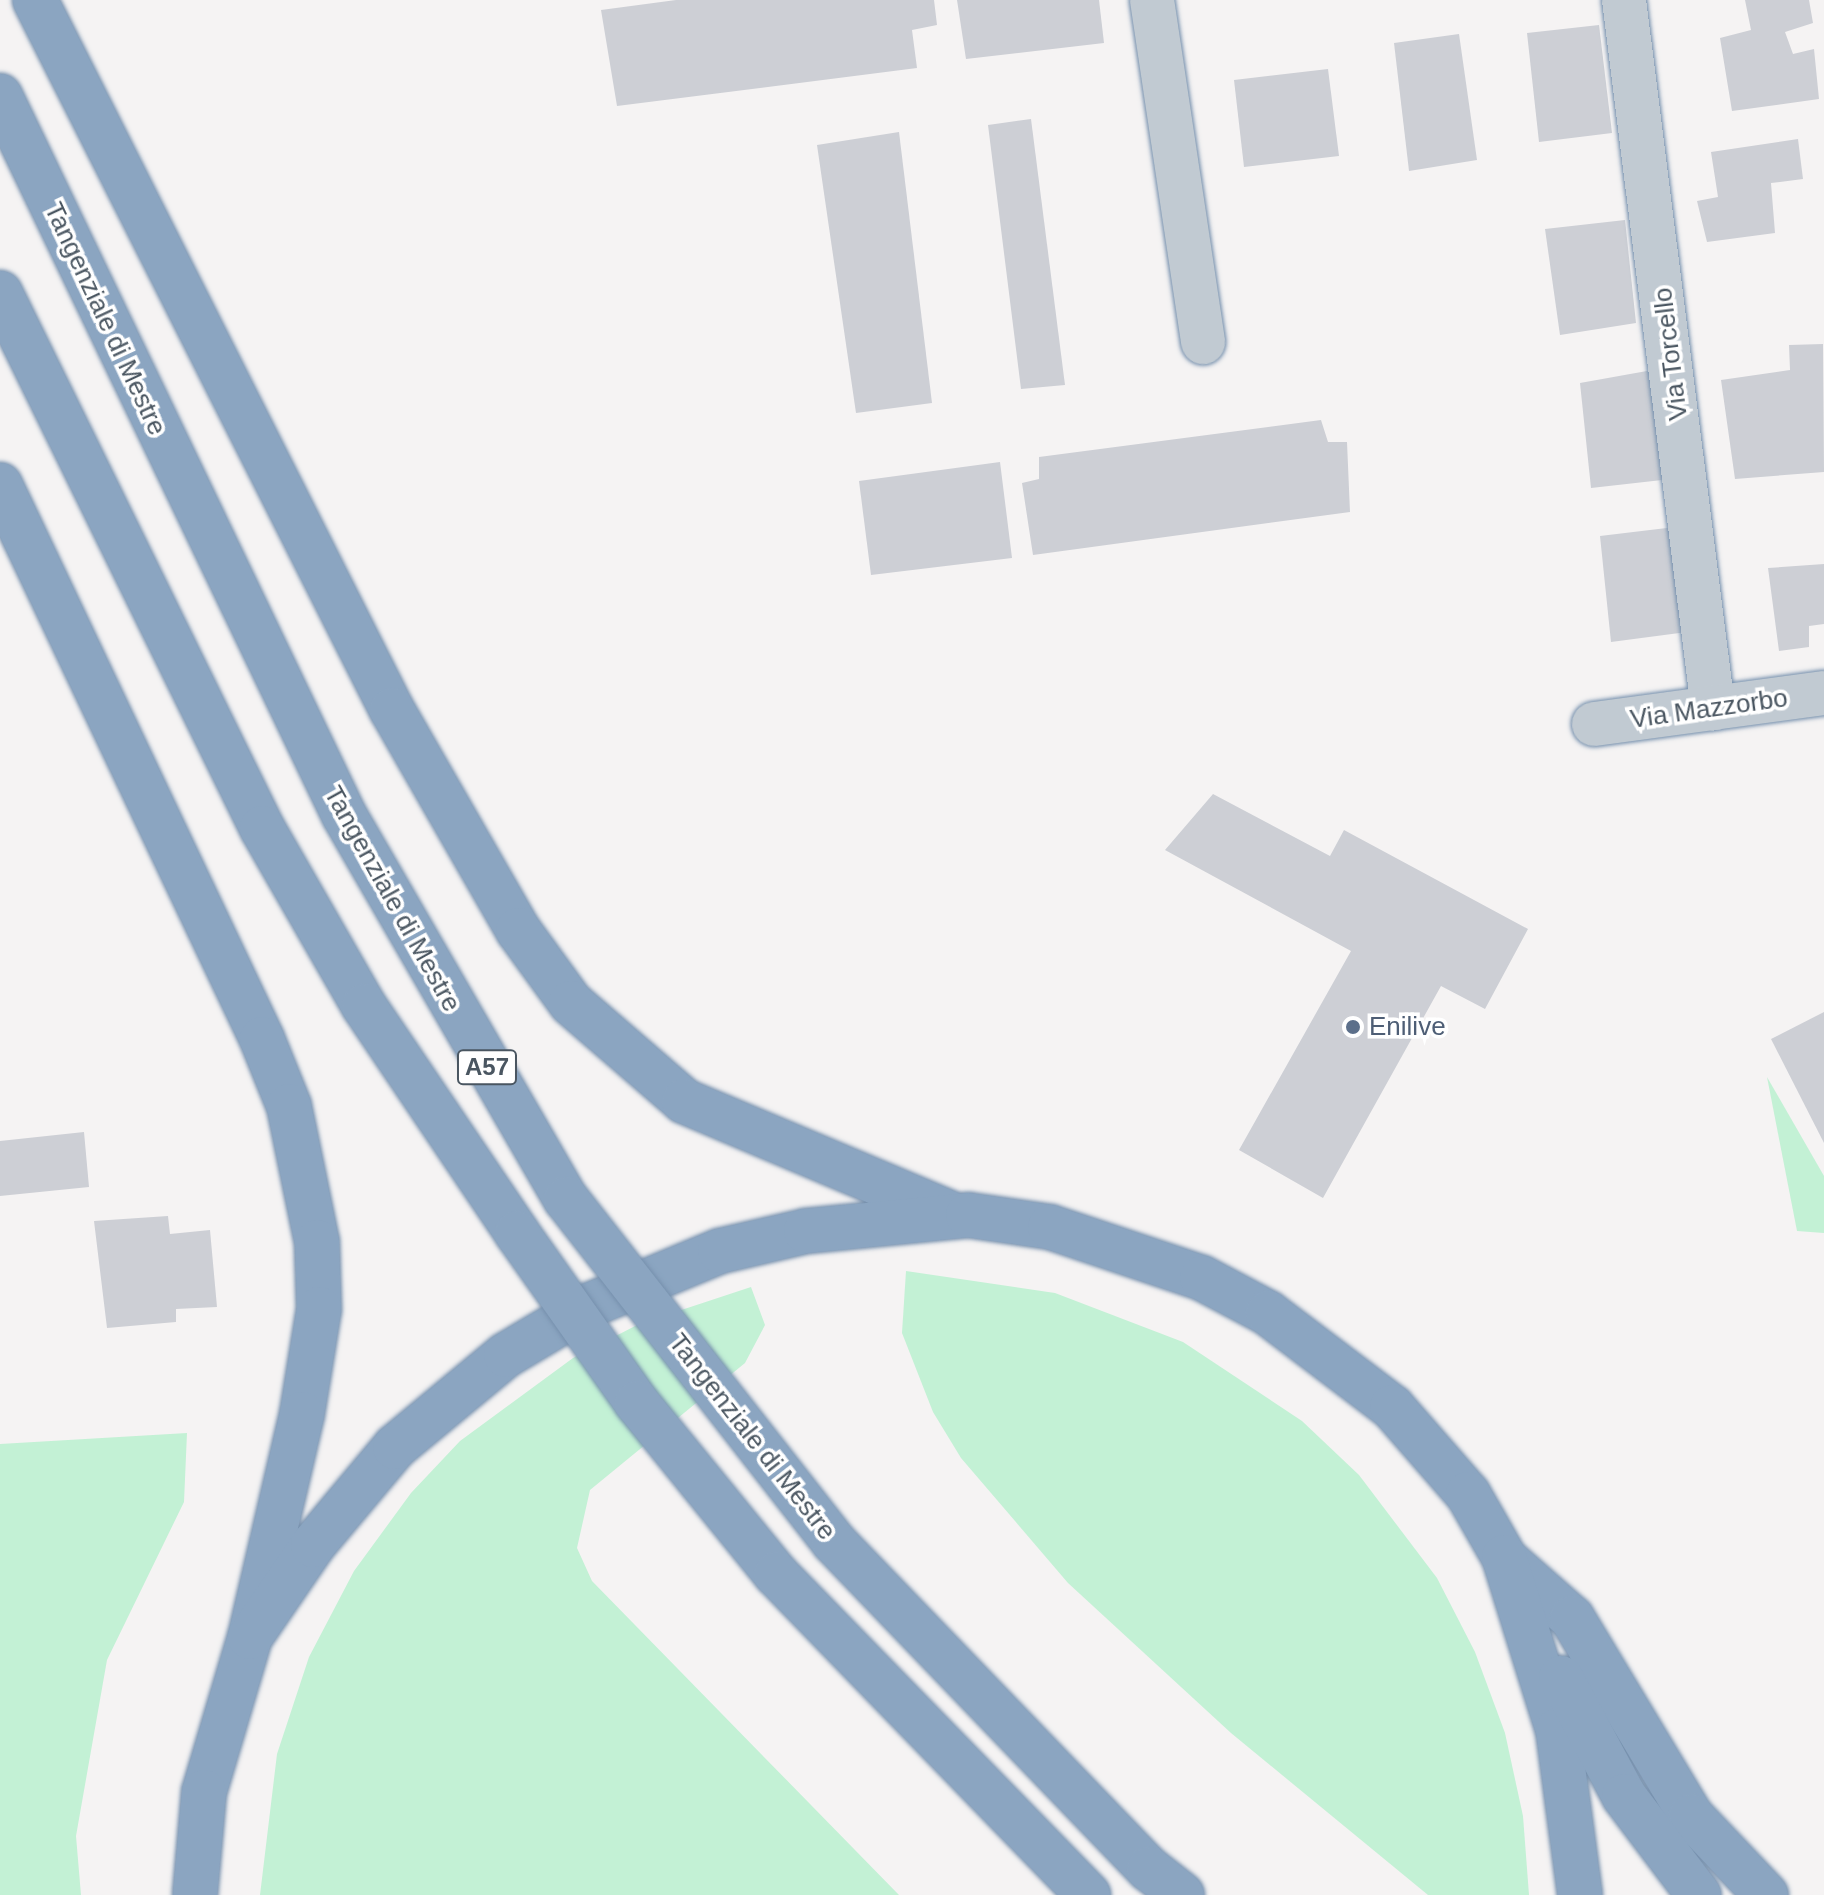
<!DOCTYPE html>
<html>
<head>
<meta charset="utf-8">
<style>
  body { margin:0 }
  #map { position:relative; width:1824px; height:1895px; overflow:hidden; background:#f5f3f3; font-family:Arial,sans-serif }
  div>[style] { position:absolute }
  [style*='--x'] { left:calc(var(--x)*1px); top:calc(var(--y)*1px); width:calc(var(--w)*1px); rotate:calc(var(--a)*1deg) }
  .green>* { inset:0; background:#c3f1d5 }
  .building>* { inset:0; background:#cdcfd5 }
  .roads { filter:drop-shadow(0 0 2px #7690ad) drop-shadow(0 0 2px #7690ad) }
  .street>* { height:44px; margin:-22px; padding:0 22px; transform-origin:22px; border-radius:22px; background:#c1cad2 }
  .highway>* { height:44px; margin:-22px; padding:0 22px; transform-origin:22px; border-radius:22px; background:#8ba5c1 }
  .bridges { filter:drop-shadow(0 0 2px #7690ad) drop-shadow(0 0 2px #7690ad) }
  .highway-bridge>* { height:44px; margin:-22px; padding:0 22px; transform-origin:22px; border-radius:22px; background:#8ba5c1 }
  .dots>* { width:22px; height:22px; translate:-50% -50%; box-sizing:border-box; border:4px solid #fff; border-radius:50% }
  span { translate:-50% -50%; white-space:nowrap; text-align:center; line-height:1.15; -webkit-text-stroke:7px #fff; paint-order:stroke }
  .shield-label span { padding:2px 6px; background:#fff; border:2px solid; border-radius:6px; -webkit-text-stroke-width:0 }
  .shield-label { font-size:24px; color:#4a5661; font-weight:700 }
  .street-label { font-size:26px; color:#4a5661 }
  .service-label { font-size:26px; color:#4e5e75 }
  .left { translate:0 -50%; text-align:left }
</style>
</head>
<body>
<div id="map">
  <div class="green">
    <div style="clip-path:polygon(1767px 1077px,1824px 1176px,1824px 1233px,1797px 1231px)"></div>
    <div style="clip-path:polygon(906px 1271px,1055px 1293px,1183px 1342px,1302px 1421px,1359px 1475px,1437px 1578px,1475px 1652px,1505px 1733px,1523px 1816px,1529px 1895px,1428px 1895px,1231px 1733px,1068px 1583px,961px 1458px,933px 1412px,902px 1333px)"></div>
    <div style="clip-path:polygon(751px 1287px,765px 1325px,745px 1363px,590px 1490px,577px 1548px,592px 1581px,899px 1895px,260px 1895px,277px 1754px,309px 1657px,354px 1571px,411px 1493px,460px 1441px,573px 1358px,639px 1324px)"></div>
    <div style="clip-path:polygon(187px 1433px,184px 1502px,107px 1660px,76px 1836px,81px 1895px,0 1895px,0 1444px)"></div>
  </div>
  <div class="building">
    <div style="clip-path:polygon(676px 0,934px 0,937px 25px,912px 30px,917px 68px,617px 106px,601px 10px)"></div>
    <div style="clip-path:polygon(957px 0,1099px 0,1104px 43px,966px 59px)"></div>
    <div style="clip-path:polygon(1745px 0,1809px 0,1813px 23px,1785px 32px,1793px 54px,1814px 49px,1819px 99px,1732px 111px,1720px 38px,1751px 30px)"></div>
    <div style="clip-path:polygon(1599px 25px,1612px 133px,1539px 142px,1527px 33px)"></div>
    <div style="clip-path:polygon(1459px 34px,1477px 160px,1409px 171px,1394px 43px)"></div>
    <div style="clip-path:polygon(1328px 69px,1339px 156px,1244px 167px,1234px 80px)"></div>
    <div style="clip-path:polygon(1031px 119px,1065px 385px,1021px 389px,988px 125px)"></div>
    <div style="clip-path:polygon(899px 132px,932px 403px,856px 413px,817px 145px)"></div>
    <div style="clip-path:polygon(1798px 139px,1803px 179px,1771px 183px,1775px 233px,1707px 242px,1697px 201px,1718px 197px,1711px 152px)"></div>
    <div style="clip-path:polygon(1625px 220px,1636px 323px,1560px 335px,1545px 229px)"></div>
    <div style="clip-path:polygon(1823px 344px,1824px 472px,1735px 479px,1721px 380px,1790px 370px,1789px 345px)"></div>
    <div style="clip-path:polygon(1658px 369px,1671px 479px,1591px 488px,1580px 383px)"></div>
    <div style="clip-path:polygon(1321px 420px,1328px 442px,1347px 442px,1350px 512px,1033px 555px,1022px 483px,1039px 479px,1039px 457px)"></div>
    <div style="clip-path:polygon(1000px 462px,1012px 558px,871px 575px,859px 481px)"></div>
    <div style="clip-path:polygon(1675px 527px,1687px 632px,1611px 642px,1600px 536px)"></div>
    <div style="clip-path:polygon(1824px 564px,1824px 624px,1809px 626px,1809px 647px,1779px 651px,1768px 568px)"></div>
    <div style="clip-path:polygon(1213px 794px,1330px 856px,1344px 830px,1528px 929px,1485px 1009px,1441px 986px,1323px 1198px,1239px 1150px,1351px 951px,1165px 850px)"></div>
    <div style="clip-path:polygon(1824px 1012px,1824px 1143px,1771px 1039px)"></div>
    <div style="clip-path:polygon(84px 1132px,89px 1187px,0 1196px,0 1141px)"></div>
    <div style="clip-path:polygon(168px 1216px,170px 1234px,210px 1230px,217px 1307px,176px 1309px,176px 1322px,107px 1328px,94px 1221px)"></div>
  </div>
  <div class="roads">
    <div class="street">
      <div style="--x:1152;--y:0;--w:346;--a:81.5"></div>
      <div style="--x:1624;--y:0;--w:714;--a:82.84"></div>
      <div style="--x:1594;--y:724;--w:232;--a:-7.7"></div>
    </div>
    <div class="highway">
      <div style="--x:35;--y:0;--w:795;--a:63.31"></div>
      <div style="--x:392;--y:710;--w:254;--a:60.2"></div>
      <div style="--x:518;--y:930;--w:90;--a:54"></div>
      <div style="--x:571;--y:1003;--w:150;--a:40.9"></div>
      <div style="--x:684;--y:1101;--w:288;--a:22.9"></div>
      <div style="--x:0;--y:485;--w:613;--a:64.69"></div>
      <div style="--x:262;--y:1039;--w:72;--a:68.1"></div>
      <div style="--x:289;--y:1106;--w:139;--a:78.4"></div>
      <div style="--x:317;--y:1242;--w:67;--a:88.3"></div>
      <div style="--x:319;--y:1309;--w:106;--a:99.2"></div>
      <div style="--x:302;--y:1414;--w:229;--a:103.1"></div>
      <div style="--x:250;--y:1637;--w:162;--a:106.5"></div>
      <div style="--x:204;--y:1792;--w:103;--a:95"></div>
      <div style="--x:1505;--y:1559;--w:89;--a:41.4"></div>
      <div style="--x:1572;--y:1618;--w:231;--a:59"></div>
      <div style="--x:1691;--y:1816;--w:109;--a:46.5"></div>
      <div style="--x:250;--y:1637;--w:112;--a:-55.6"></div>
      <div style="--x:313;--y:1545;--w:128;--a:-50.1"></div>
      <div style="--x:395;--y:1447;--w:144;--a:-39.7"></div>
      <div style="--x:506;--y:1355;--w:98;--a:-30.8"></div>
      <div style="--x:590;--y:1305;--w:141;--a:-22.6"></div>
      <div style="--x:720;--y:1251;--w:88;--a:-13.1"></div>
      <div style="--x:806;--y:1231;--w:163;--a:-5.6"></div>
      <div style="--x:968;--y:1215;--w:83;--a:8.3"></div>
      <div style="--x:1050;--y:1227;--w:160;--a:18.5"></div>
      <div style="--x:1202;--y:1278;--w:75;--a:27.9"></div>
      <div style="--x:1268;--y:1313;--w:156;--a:37.2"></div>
      <div style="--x:1392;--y:1407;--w:116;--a:48.9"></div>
      <div style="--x:1468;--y:1494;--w:73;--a:60.3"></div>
      <div style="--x:1504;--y:1557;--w:181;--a:72.7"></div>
      <div style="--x:1558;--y:1730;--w:166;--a:82.4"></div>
      <div style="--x:1561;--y:1678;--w:134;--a:61.9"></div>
      <div style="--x:1624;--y:1796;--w:124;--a:52.9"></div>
    </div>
  </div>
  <div class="bridges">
    <div class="highway-bridge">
      <div style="--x:0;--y:96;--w:797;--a:64.43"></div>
      <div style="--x:344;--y:815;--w:444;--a:60"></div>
      <div style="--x:566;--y:1199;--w:435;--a:52"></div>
      <div style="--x:834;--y:1542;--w:454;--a:46.1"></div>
      <div style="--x:1149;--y:1869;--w:42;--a:38.2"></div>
      <div style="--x:0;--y:293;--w:596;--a:63.91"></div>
      <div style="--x:262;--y:828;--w:205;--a:60.2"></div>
      <div style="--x:364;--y:1006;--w:274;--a:56"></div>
      <div style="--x:517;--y:1233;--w:208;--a:54.8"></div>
      <div style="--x:637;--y:1403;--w:220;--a:50.9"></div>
      <div style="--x:776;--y:1574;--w:448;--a:45.8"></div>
    </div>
  </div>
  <div class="dots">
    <div style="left:1353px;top:1027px;background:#5c6f8a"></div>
  </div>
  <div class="shield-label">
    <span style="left:487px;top:1067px">A57</span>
  </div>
  <div class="street-label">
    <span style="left:105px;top:319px;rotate:65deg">Tangenziale di Mestre</span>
    <span style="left:1671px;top:354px;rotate:-97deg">Via Torcello</span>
    <span style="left:1709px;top:709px;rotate:-8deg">Via Mazzorbo</span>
    <span style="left:392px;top:899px;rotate:61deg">Tangenziale di Mestre</span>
    <span style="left:752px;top:1437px;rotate:52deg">Tangenziale di Mestre</span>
  </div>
  <div class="service-label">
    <span class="left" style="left:1369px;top:1027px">Enilive</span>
  </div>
</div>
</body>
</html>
